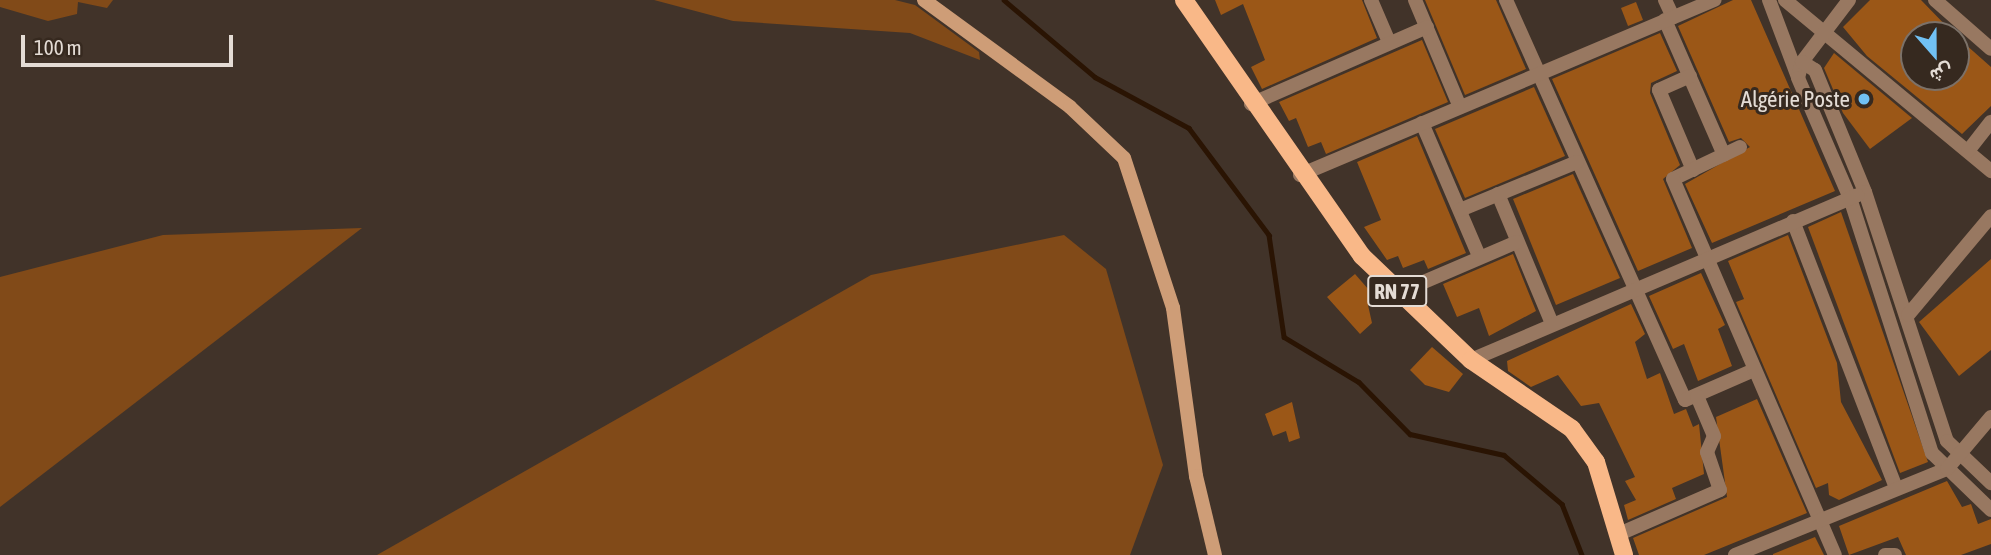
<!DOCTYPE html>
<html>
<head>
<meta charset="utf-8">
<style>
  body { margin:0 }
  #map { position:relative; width:1991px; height:555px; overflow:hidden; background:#413329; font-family:"Asap Condensed",Vazirmatn,sans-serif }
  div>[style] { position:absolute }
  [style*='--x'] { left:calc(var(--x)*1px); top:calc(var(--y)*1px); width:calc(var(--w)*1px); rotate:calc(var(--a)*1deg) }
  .green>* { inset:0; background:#814a18 }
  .stream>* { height:4.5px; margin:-2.25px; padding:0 2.25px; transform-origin:2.25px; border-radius:2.25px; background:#2a1403 }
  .building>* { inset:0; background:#9b5717 }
  .minor>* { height:14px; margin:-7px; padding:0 7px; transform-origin:7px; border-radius:7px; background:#987861 }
  .secondary>* { height:14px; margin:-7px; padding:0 7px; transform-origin:7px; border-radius:7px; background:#ce9d77 }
  .primary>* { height:18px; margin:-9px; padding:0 9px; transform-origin:9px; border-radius:9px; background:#f9b888 }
  .dots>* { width:19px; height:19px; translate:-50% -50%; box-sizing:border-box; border:4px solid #36291f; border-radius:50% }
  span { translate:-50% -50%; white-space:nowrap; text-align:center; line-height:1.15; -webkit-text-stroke:6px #36291f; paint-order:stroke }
  .shield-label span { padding:2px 5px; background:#36291f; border:2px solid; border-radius:5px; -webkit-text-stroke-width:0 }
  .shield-label { font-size:21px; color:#e4dcd5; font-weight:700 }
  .poi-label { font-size:23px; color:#e4dcd5 }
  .right { translate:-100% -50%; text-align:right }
  .north { position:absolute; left:1900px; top:21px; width:70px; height:70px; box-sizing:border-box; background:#36291f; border:2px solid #7c7168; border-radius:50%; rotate:159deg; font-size:19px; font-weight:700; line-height:28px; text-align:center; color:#e4dcd5 }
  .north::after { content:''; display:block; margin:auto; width:24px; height:32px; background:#71c1f4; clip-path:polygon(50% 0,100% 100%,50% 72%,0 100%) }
  .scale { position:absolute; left:21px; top:35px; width:212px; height:32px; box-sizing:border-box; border:4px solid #e4dcd5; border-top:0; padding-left:9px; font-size:21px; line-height:24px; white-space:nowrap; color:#e4dcd5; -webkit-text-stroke:5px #36291f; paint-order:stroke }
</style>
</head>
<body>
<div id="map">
  <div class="green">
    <div style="clip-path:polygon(0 0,113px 0,107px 8px,78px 2px,77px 14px,48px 21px,0 7px)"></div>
    <div style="clip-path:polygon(654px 0,895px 0,915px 5px,979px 52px,980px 60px,910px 33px,733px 21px)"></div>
    <div style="clip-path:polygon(362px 228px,0 507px,0 277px,163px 235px)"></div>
    <div style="clip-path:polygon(1064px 235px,1106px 269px,1163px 465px,1130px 555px,377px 555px,871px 275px)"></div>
  </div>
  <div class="stream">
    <div style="--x:1004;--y:0;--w:119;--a:40.2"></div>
    <div style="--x:1095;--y:77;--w:107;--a:28.5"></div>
    <div style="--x:1189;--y:128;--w:134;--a:53.2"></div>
    <div style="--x:1269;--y:235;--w:103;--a:81.6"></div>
    <div style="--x:1284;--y:337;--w:87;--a:31"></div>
    <div style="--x:1359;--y:382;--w:73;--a:45.6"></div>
    <div style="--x:1410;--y:434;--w:96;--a:12.6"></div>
    <div style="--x:1504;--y:455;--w:76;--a:40.2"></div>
    <div style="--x:1562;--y:504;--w:55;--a:68.6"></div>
  </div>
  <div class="building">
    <div style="clip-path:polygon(1215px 0,1362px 0,1377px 38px,1262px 89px,1251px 67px,1265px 60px,1243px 4px,1221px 15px)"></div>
    <div style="clip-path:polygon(1425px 0,1496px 0,1526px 69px,1465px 95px)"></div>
    <div style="clip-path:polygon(1733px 0,1751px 0,1835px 191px,1712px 243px,1685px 184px,1750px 147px,1741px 138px,1729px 142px,1678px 26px)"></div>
    <div style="clip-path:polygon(1870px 0,1921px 0,1955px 35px,1914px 35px,1914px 77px,1956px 77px,1956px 36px,1991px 67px,1991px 106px,1962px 134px,1867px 56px,1843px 27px)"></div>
    <div style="clip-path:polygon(1636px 2px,1643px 20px,1628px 26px,1621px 8px)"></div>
    <div style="clip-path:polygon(1660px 33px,1677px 71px,1651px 83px,1650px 93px,1680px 165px,1663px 179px,1692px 248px,1638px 271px,1552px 79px)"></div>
    <div style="clip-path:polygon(1422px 40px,1448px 102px,1326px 154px,1321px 142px,1308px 147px,1296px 118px,1289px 121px,1279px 102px)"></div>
    <div style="clip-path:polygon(1834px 53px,1912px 118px,1870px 149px,1843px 113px,1824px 68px)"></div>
    <div style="clip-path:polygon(1534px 87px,1565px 156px,1465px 198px,1435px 129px)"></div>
    <div style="clip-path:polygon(1417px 136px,1466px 253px,1428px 269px,1424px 260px,1403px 268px,1398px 256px,1387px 260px,1364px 227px,1381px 220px,1357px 162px)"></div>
    <div style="clip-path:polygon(1573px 174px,1620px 278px,1556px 305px,1513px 199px)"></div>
    <div style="clip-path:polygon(1841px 212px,1928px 462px,1900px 473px,1808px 227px)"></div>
    <div style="clip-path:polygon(1788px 235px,1837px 363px,1841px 402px,1882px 480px,1839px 500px,1829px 495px,1828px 483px,1816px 488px,1736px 302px,1744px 299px,1728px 261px)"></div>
    <div style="clip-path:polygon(1513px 254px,1536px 311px,1489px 336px,1479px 308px,1457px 317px,1443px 284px)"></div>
    <div style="clip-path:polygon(1991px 259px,1991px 350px,1959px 376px,1919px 322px)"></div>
    <div style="clip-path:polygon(1701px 273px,1725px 325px,1718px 329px,1732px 366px,1698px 381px,1684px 344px,1673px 349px,1649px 296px)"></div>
    <div style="clip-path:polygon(1355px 274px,1376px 298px,1368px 305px,1372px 323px,1360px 334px,1327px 297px)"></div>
    <div style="clip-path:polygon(1631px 304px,1645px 334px,1635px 342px,1647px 379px,1660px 373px,1674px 414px,1686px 409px,1693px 427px,1699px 424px,1704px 474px,1672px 488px,1676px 499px,1628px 520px,1624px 505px,1636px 500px,1625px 481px,1635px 477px,1599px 403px,1581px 406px,1558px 375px,1531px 387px,1508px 371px,1507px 361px)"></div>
    <div style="clip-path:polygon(1432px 347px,1463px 374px,1449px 392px,1425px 385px,1410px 370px)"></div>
    <div style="clip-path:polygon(1757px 399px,1807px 513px,1704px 555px,1639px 555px,1633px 538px,1727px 497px,1716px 417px)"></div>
    <div style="clip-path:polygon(1292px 402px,1300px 438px,1289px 442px,1286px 431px,1273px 436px,1265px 414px)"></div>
    <div style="clip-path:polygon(1947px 481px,1962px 507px,1971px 504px,1978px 524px,1991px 519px,1991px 544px,1961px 555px,1906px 555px,1898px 537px,1849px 555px,1839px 526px)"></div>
    <div style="clip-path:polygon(1815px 537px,1824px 555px,1773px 555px,1773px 554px)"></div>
  </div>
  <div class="minor">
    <div style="--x:1371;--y:0;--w:46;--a:66.8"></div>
    <div style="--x:1415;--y:0;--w:116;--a:67.2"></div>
    <div style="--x:1506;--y:0;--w:438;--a:65.9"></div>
    <div style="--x:1685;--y:400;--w:75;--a:-23.5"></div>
    <div style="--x:1665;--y:0;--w:19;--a:65"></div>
    <div style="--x:1769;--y:0;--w:82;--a:69.4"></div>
    <div style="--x:1785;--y:0;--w:268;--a:39.7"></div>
    <div style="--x:1849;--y:0;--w:78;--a:127.2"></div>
    <div style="--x:1802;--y:62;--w:16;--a:104"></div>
    <div style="--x:1798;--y:78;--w:131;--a:66.6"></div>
    <div style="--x:1850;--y:198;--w:268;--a:72.2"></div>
    <div style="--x:1932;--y:453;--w:82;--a:44"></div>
    <div style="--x:1935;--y:0;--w:74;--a:41.2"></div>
    <div style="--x:1665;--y:20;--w:147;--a:66.4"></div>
    <div style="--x:1802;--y:62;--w:15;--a:32"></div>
    <div style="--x:1815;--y:70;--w:132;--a:67.7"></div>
    <div style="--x:1865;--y:192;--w:262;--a:71.8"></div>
    <div style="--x:1947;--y:441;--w:61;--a:43.7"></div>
    <div style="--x:1690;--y:76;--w:34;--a:156"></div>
    <div style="--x:1659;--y:90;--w:87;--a:67"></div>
    <div style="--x:1251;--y:104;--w:192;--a:-23.6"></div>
    <div style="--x:1422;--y:123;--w:145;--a:66.8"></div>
    <div style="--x:1740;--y:147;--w:74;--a:154.5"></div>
    <div style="--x:1673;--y:179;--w:409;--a:66.7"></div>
    <div style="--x:1968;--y:151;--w:37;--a:-52"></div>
    <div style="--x:1300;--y:175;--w:450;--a:-22.9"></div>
    <div style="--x:1498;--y:194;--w:141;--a:67.4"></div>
    <div style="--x:1460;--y:210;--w:126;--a:-22.3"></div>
    <div style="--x:1793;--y:221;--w:286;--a:68.9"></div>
    <div style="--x:1398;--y:293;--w:129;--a:-23.2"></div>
    <div style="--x:1908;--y:315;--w:129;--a:-50"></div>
    <div style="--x:1471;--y:360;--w:420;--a:-23.1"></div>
    <div style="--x:1619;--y:534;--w:110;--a:-23.5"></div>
    <div style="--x:1720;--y:490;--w:40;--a:-108.9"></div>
    <div style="--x:1707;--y:452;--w:17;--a:-66"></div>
    <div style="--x:1714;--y:436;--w:43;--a:-113"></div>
    <div style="--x:1735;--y:555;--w:229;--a:-22.1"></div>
    <div style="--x:1947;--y:469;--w:68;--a:-49.8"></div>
    <div style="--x:1885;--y:555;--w:10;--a:0"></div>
  </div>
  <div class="secondary">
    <div style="--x:924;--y:0;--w:181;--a:36.2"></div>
    <div style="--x:1070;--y:107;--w:74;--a:43.4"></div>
    <div style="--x:1124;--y:158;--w:158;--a:71.9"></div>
    <div style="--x:1173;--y:308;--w:170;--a:82.2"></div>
    <div style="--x:1196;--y:476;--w:81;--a:76.5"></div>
  </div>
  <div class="primary">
    <div style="--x:1184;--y:0;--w:312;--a:55.2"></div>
    <div style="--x:1362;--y:256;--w:151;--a:43.7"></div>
    <div style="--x:1471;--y:360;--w:122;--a:34.3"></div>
    <div style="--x:1572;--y:429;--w:41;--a:54"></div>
    <div style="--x:1596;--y:462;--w:97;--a:73.2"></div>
  </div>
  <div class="dots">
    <div style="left:1864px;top:99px;background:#71c1f4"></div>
  </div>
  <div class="shield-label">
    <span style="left:1397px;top:291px">RN 77</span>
  </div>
  <div class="poi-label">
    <span class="right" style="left:1850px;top:99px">Algérie Poste</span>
  </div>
  <div class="north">ش</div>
  <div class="scale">100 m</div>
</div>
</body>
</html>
